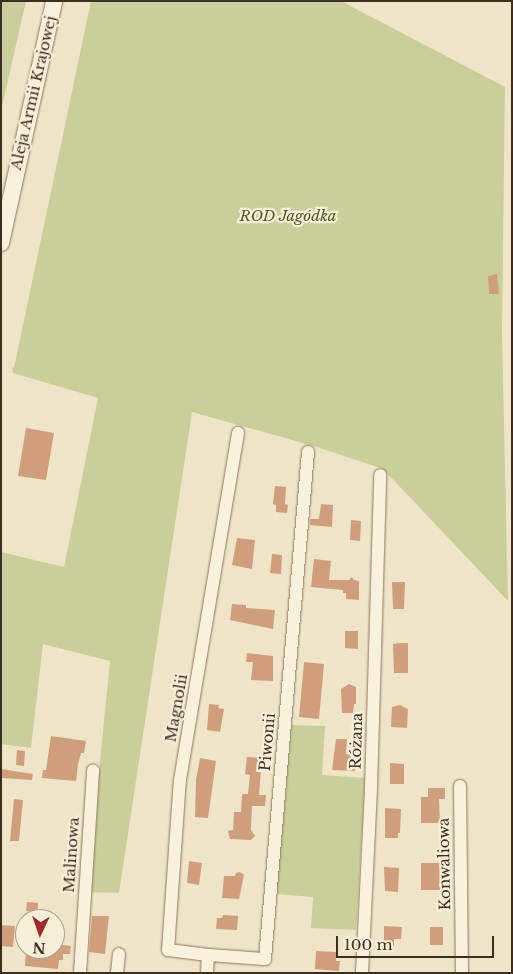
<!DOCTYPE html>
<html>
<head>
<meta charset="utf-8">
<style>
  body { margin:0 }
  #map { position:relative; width:513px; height:974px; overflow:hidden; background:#f0e4c8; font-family:"Libre Baskerville",serif }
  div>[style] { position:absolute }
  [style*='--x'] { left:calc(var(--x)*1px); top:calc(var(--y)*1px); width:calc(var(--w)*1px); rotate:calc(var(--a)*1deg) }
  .green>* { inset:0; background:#c9cf9b }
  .building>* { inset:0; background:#cf9f7d }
  .roads { filter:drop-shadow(0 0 1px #8d765c) drop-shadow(0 0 1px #8d765c) }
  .minor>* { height:12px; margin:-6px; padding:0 6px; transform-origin:6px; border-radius:6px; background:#faf1dc }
  .tertiary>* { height:16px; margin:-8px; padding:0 8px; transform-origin:8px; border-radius:8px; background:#faf1dc }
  span { translate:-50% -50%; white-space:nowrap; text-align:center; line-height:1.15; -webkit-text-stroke:4.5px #f7eed8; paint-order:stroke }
  .street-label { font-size:15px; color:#3d2e20 }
  .park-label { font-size:15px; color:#4d5a26; font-style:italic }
  .frame { position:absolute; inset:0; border:2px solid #3d2e20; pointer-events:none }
  .north { position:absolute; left:15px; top:909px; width:50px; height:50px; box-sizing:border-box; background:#f7eed8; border:1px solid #ada18e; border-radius:50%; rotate:183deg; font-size:14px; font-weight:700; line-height:20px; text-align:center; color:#3d2e20 }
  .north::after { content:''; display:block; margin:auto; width:18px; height:22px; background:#9e2a2b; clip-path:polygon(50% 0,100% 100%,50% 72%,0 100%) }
  .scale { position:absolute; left:336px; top:936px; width:158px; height:22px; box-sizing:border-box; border:2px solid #3d2e20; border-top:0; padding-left:6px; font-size:15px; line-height:18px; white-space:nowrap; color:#3d2e20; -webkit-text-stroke:4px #f7eed8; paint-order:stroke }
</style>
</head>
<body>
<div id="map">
  <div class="green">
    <div style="clip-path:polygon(1px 1px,26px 1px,1px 111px)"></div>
    <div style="clip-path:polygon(91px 1px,341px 1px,505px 87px,502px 333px,508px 601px,383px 469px,317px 447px,192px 412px,119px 893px,87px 892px,110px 661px,43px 644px,31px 748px,1px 744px,1px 552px,64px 567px,98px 398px,13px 373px,12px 367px,14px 368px)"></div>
    <div style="clip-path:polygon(291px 725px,325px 726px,322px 775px,365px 778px,356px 930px,311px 928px,313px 897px,276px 894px)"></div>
  </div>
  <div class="building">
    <div style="clip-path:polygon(497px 274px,499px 294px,489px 294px,488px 276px)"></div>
    <div style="clip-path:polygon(26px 428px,54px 433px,46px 480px,18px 476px)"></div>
    <div style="clip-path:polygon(275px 486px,286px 487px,285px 504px,288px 505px,287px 513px,276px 512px,276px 505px,273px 504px)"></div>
    <div style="clip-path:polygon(321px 504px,333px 505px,332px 527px,310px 525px,310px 519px,319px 519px)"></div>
    <div style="clip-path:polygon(351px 520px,361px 521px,360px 541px,350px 540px)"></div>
    <div style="clip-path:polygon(237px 538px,255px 540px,252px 569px,232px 565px)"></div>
    <div style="clip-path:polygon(272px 554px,282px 555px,281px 574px,270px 573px)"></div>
    <div style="clip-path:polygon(314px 559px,331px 561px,329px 580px,349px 580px,352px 577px,354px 580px,359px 581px,359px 600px,346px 599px,346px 593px,343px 593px,343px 590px,311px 587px)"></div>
    <div style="clip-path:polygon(392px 582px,405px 582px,404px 609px,393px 609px)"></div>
    <div style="clip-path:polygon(232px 604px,246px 605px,246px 608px,275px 610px,273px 629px,230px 620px)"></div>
    <div style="clip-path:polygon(345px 631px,358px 631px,358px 649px,345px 648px)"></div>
    <div style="clip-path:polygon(400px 643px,408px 643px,408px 673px,394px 673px,393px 644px)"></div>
    <div style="clip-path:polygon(247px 653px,273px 656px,273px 681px,251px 680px,253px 662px,246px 662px)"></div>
    <div style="clip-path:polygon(304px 662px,324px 664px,319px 719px,299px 717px)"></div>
    <div style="clip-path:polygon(349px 684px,356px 687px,356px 704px,354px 704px,353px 713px,342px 713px,341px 689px)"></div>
    <div style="clip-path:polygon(209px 704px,219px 705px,218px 708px,224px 709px,220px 732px,207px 730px)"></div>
    <div style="clip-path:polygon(400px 705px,408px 709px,407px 728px,391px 727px,392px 707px)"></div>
    <div style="clip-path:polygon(51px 736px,86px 741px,84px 753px,81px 753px,78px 764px,76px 781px,42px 778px,43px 770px,46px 770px)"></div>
    <div style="clip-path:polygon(336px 739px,347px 739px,346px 754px,356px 757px,355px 771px,332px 770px)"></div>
    <div style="clip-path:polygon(17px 750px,25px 751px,24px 766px,16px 765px)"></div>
    <div style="clip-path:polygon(247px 757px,265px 758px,264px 770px,261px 770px,259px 795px,266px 795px,265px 806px,252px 806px,251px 830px,255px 836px,251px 840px,230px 839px,228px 831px,233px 830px,234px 812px,241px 812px,242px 794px,248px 794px,250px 775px,245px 774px)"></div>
    <div style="clip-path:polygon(200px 758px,216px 761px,208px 818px,195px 817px,196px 780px)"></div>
    <div style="clip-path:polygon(390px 763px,404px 764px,404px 784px,390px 784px)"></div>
    <div style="clip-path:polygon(1px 769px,33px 774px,32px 780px,1px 778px)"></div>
    <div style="clip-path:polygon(428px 788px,445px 788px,445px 799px,439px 799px,440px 823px,421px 823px,421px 797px,428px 797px)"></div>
    <div style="clip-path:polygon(14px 799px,23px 800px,19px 841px,10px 841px)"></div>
    <div style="clip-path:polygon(385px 808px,401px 809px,400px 833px,398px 833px,398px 838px,385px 838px)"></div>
    <div style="clip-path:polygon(189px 861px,202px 863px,199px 885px,187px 883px)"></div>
    <div style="clip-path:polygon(421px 863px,444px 863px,444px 877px,448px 877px,448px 890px,421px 890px)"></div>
    <div style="clip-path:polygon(384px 867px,399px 868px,398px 892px,385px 891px)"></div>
    <div style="clip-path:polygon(240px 872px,244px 875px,239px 899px,222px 898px,224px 876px,235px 876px,236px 873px)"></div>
    <div style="clip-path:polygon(27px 902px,38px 903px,38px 912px,26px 911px)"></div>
    <div style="clip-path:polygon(223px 915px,238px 916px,237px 930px,216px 929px,217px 918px,222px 918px)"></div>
    <div style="clip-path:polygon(92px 916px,109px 916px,105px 954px,89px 952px)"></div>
    <div style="clip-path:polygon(1px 925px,15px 926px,13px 947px,1px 946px)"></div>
    <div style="clip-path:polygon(384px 926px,402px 927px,401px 939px,394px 939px,394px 946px,384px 946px)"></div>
    <div style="clip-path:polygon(430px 927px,443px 927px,443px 945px,430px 945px)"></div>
    <div style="clip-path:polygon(55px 944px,71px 946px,70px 954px,63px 954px,63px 960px,59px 960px,58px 969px,25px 966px,26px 949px,55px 949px)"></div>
    <div style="clip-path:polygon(316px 951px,336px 952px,336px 961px,340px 961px,339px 971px,315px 969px)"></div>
  </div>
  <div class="roads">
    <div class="minor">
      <div style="--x:460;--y:786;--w:187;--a:89.4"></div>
      <div style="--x:208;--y:955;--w:40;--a:-172.9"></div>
      <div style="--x:168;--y:950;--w:170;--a:-86"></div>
      <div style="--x:180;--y:780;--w:352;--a:-80.5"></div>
      <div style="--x:80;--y:973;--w:203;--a:-86.3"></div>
      <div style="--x:117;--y:973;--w:19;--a:-84"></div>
      <div style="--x:207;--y:973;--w:18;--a:-87"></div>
      <div style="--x:208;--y:955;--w:57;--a:4"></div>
      <div style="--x:265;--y:959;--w:509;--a:-85.15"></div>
      <div style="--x:362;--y:973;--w:186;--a:-87.2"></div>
      <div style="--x:371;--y:787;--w:312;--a:-88.3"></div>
    </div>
    <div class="tertiary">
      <div style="--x:1;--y:243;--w:248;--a:-77.6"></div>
    </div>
  </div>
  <div class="street-label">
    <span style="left:33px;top:93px;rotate:-77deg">Aleja Armii Krajowej</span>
    <span style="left:176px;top:708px;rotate:-80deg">Magnolii</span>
    <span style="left:356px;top:741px;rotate:-88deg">Różana</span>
    <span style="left:267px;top:742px;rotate:-85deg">Piwonii</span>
    <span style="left:71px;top:855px;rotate:-86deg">Malinowa</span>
    <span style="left:444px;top:864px;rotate:-91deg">Konwaliowa</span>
  </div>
  <div class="park-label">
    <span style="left:288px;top:216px">ROD Jagódka</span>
  </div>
  <div class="frame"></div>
  <div class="north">N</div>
  <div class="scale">100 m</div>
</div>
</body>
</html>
